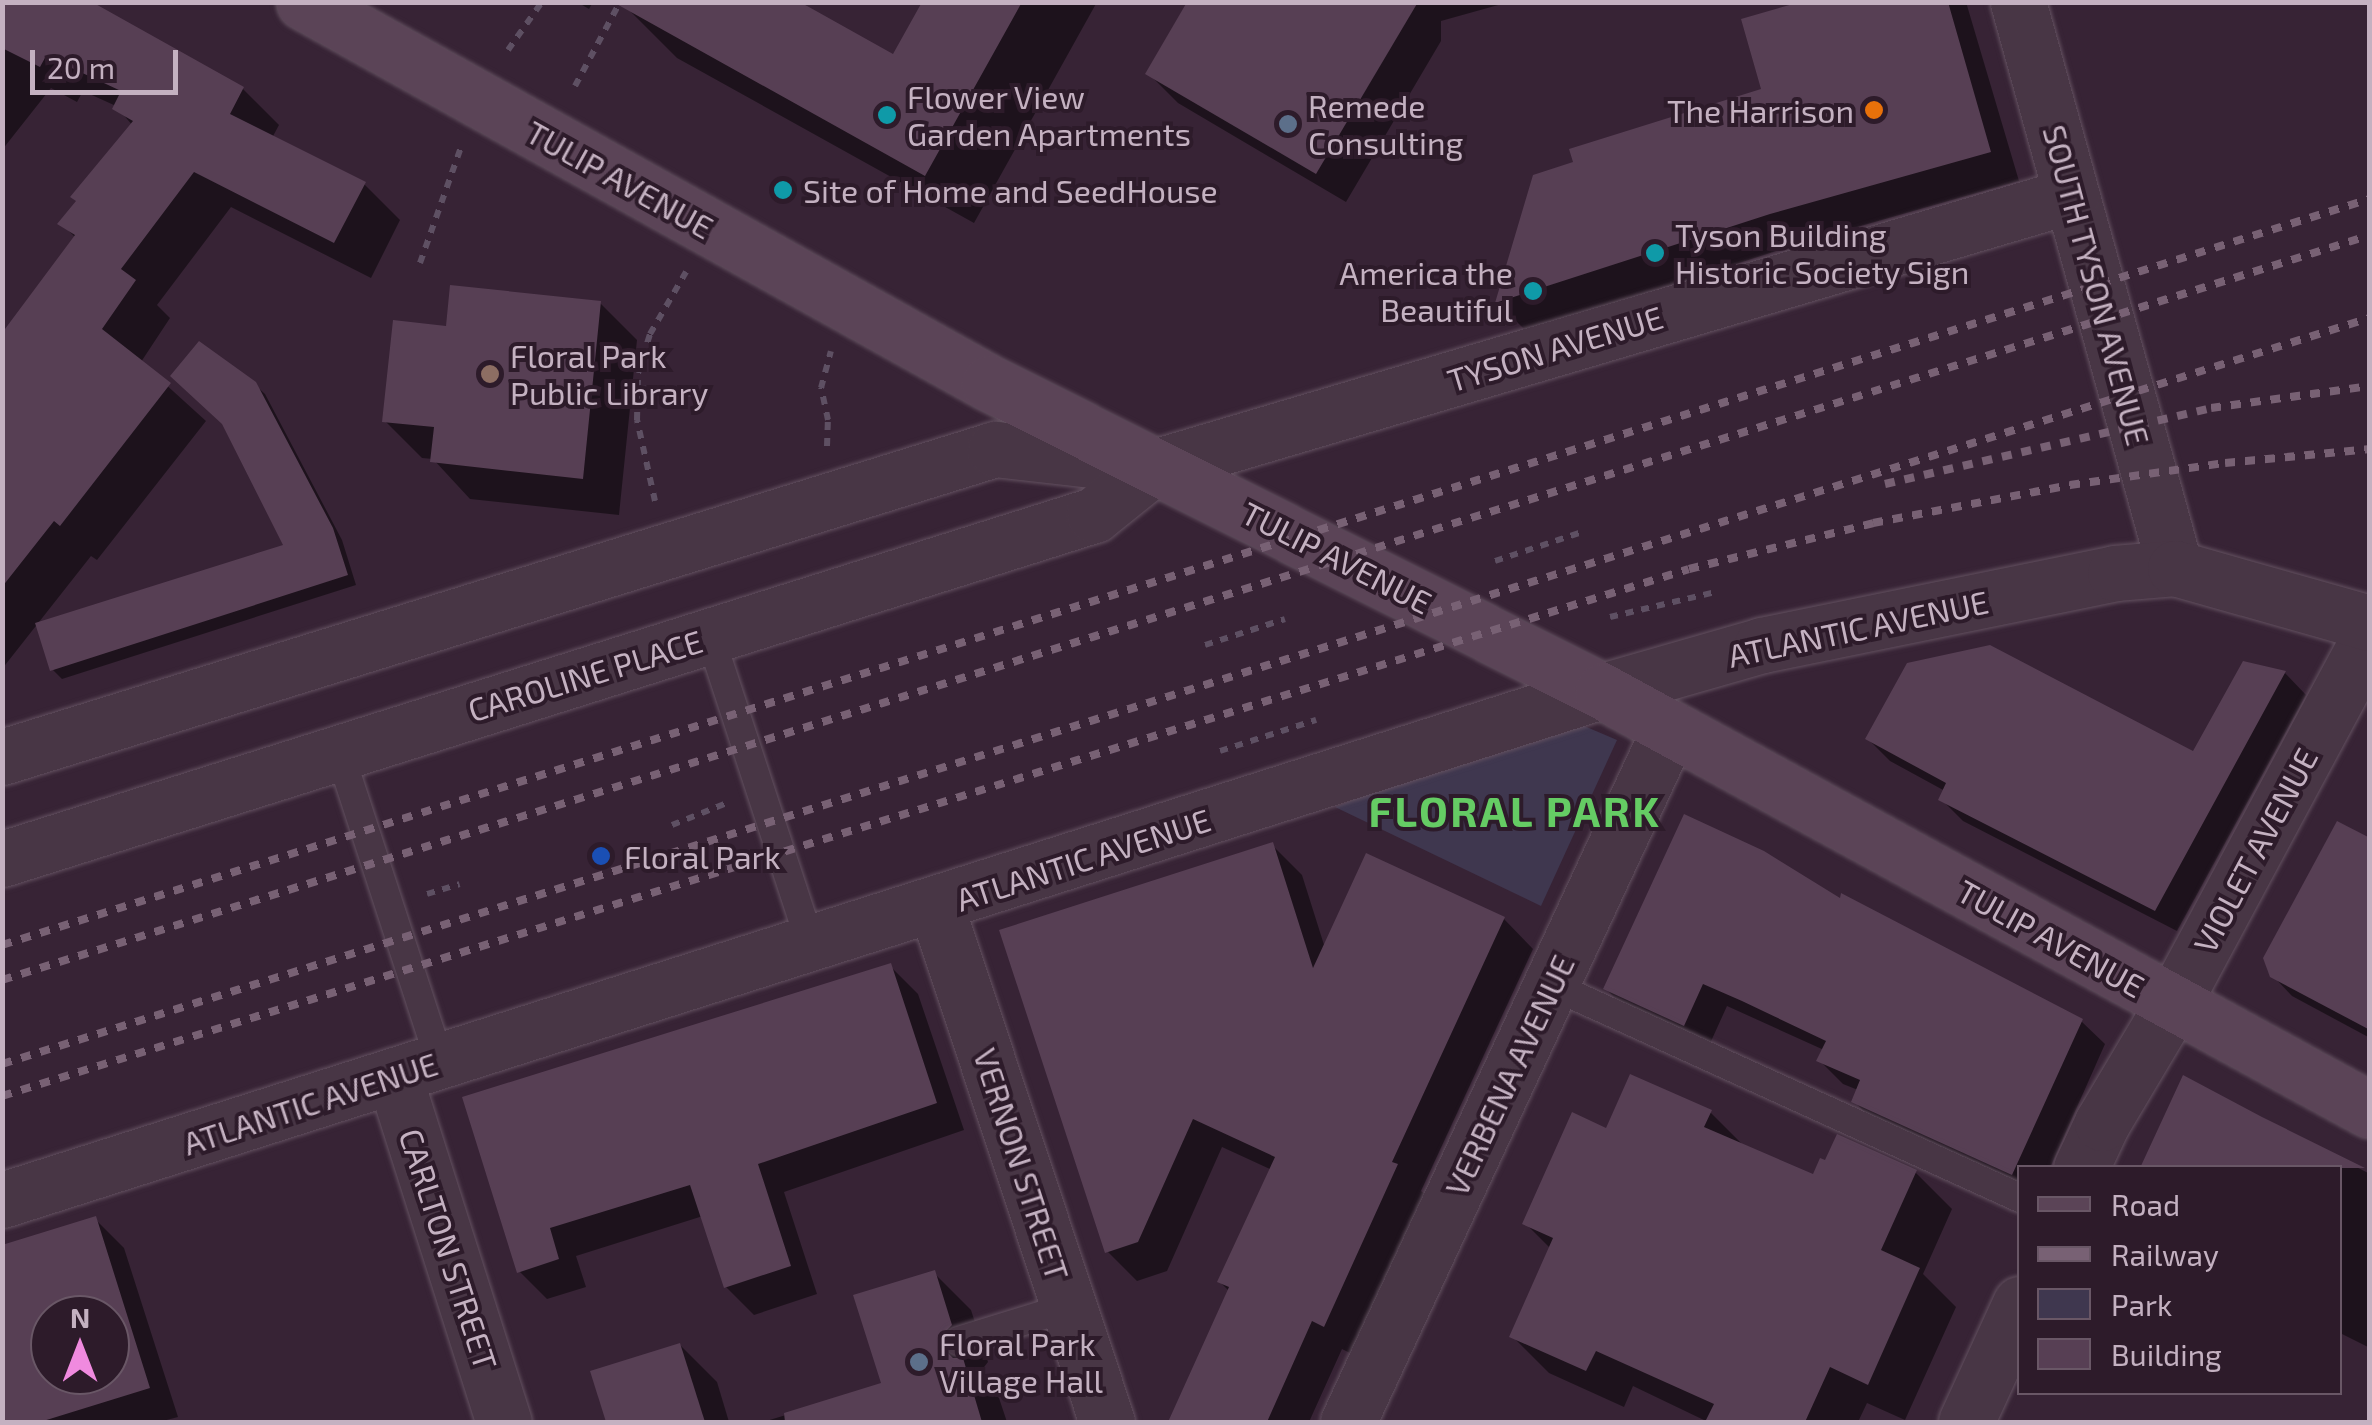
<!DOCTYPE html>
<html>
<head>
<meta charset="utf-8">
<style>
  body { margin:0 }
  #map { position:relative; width:2372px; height:1425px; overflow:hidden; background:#372335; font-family:"Exo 2",sans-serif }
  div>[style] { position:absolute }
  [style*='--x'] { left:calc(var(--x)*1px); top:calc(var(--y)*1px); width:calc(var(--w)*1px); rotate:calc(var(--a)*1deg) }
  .green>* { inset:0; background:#3f374f }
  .shadow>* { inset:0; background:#0007 }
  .building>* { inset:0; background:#573f54 }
  .path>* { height:6px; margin-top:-3px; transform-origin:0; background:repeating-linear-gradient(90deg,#5e5063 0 8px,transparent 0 16px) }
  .roads { filter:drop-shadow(0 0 2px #635160) drop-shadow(0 0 2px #635160) }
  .lane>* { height:28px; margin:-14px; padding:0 14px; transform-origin:14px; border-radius:14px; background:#483645 }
  .street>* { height:55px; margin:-27.5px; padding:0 27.5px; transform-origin:27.5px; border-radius:27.5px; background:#483645 }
  .secondary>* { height:55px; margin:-27.5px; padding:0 27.5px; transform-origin:27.5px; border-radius:27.5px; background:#5b4457 }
  .rail>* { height:8px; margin-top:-4px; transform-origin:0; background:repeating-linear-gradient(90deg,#786174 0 10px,transparent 0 20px) }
  .dots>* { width:28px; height:28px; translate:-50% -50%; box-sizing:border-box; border:5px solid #2d1b2a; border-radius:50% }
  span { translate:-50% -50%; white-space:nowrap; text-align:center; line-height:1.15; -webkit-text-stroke:8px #2d1b2a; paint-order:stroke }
  .poi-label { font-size:32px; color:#c4b1c1 }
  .left { translate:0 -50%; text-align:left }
  .right { translate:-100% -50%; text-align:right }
  .street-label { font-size:32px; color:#c4b1c1 }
  .district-label { font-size:42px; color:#65cc64; font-weight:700; letter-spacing:2.5px }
  .frame { position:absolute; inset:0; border:5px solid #c4b1c1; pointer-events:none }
  .legend { position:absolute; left:2017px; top:1165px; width:325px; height:230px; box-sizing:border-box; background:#2d1b2a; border:2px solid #695766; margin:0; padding:12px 18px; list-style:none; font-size:30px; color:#c4b1c1 }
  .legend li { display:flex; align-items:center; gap:20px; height:50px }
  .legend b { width:50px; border:2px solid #695766 }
  .north { position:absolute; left:30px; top:1295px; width:100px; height:100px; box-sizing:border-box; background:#2d1b2a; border:2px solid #695766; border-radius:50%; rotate:0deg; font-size:28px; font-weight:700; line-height:40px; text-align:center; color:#c4b1c1 }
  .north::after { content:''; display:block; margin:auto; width:35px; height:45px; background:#f08adf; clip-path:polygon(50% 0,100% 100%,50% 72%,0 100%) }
  .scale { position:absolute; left:30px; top:50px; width:148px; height:45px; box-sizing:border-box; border:5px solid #c4b1c1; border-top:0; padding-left:12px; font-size:30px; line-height:35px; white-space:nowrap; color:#c4b1c1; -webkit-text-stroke:8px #2d1b2a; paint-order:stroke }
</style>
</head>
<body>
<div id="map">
  <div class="green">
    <div style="clip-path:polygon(1563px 717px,1617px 740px,1541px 906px,1335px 807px)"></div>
  </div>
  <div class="shadow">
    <div style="clip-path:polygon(2px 2px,243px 89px,279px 125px,272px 138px,364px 184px,400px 220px,371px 278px,231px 207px,157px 305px,170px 318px,141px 362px,206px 421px,97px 560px,91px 556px,2px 669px,2px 337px,76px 238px,61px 223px,133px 126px,116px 106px,83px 91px,77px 102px,51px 88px,2px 150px)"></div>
    <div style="clip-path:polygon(577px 2px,593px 2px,589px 9px)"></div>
    <div style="clip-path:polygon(632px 2px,808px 2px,805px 8px,894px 57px,925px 2px,1097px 2px,974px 223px,677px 58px,628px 9px)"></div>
    <div style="clip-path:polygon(1190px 2px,1509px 2px,1441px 21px,1441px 41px,1346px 202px,1178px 103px,1148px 73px)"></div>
    <div style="clip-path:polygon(1809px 2px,1966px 2px,2019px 181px,1801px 243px,1527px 332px,1498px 303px,1535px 177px,1764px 91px)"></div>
    <div style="clip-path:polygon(600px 303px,637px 340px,619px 515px,470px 499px,433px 459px,422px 458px,385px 421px)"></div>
    <div style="clip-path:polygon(254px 384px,265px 394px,342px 540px,356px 585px,62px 679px,53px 670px,287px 546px)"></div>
    <div style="clip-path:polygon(2285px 673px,2306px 695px,2177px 931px,1963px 821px,1941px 799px,1945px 791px,1890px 761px,1868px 739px,2194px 754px)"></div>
    <div style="clip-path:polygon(2370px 841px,2370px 1038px,2292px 996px,2272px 975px)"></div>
    <div style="clip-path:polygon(1272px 845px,1302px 875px,1325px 948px,1368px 856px,1504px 919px,1533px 949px,1421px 1191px,1426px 1195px,1354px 1355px,1342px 1349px,1309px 1422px,1171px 1422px,1230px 1292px,1220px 1282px,1272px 1170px,1222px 1147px,1167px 1271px,1137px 1281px,1107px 1251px)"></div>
    <div style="clip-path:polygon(1841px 901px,2081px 1021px,2105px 1044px,2050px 1168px,2020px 1168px,2020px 1190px,1877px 1125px,1854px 1101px,1858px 1090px,1843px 1084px,1819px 1060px,1824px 1050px,1727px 1006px,1708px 1048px,1629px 1012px,1606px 989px)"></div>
    <div style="clip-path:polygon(890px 966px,918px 994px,964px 1130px,784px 1192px,817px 1294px,754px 1315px,726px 1287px,703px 1216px,576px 1256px,586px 1287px,547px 1299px,519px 1271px,465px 1099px)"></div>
    <div style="clip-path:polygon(2184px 1078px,2370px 1174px,2370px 1348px,2340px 1333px,2340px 1168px)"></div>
    <div style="clip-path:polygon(1710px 1112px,1746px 1148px,1814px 1178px,1915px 1172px,1952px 1209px,1923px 1274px,1956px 1307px,1905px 1420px,1867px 1403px,1858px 1422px,1708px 1422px,1633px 1386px,1624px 1407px,1549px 1373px,1512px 1336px,1551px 1249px,1525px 1223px,1608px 1131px)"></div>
    <div style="clip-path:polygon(evenodd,95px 1219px,124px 1248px,178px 1417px,159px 1422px,2px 1422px,2px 1390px,95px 1219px,50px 1315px,110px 1315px,110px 1375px,50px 1375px,50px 1315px)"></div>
    <div style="clip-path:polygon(934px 1273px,971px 1310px,988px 1362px,977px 1376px,999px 1398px,1007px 1422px,763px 1422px,884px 1385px)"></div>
    <div style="clip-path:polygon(680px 1345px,717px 1382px,729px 1422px,609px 1422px,593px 1372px)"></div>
  </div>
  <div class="building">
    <div style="clip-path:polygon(2px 2px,92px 2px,244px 87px,230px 114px,366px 182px,334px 243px,194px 172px,121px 269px,136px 280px,102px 329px,171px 383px,60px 526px,54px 521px,2px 587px,2px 333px,75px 235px,57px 224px,76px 201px,70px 197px,133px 121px,112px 109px,121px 91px,46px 56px,40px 67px,2px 48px)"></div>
    <div style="clip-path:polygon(613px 2px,800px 2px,893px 54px,922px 2px,1022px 2px,925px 176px)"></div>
    <div style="clip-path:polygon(1187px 2px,1418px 2px,1316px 174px,1145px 74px)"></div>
    <div style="clip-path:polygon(1800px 2px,1948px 2px,1991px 152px,1770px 214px,1495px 303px,1533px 175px,1573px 162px,1569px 149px,1761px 89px,1741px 19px)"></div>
    <div style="clip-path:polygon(450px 285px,601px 301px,583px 479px,430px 462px,434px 427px,382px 422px,393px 320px,446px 326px)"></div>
    <div style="clip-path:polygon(199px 341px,256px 382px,333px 528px,348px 575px,50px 671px,35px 623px,283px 545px,222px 424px,170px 376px)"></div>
    <div style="clip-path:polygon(1990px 645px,2193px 751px,2243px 661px,2286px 671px,2155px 911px,1938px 800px,1946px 783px,1865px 739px,1907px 663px)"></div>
    <div style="clip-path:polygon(1684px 814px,1764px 851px,1840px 898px,1841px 893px,2083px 1019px,2012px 1175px,1851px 1102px,1860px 1080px,1816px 1061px,1826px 1041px,1742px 1001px,1703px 984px,1684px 1026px,1603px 989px)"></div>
    <div style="clip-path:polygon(2337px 821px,2370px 838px,2370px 1030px,2270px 977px,2263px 958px)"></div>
    <div style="clip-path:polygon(1273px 842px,1313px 968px,1366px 853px,1505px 917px,1392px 1162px,1398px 1164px,1324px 1327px,1312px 1321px,1267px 1422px,1168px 1422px,1229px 1287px,1217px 1282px,1275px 1157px,1193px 1119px,1138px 1242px,1105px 1253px,999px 930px)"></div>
    <div style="clip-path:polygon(891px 963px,937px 1103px,758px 1164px,791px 1266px,724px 1288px,690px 1185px,550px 1228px,559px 1259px,517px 1273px,462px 1097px)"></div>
    <div style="clip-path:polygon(1630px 1074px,1712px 1110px,1704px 1127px,1813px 1174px,1820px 1158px,1825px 1160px,1837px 1134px,1917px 1170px,1881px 1250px,1920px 1268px,1868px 1385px,1830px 1367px,1805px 1422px,1705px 1422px,1714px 1404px,1596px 1351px,1586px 1371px,1509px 1337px,1553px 1238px,1522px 1224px,1572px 1112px,1606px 1128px)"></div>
    <div style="clip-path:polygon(2183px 1075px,2262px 1117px,2365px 1168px,2140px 1168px)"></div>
    <div style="clip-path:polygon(evenodd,96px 1216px,150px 1388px,40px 1422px,2px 1422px,2px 1245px,96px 1216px,50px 1315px,110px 1315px,110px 1375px,50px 1375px,50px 1315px)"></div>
    <div style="clip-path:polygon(935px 1270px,952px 1325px,941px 1336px,942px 1347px,953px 1358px,963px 1358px,982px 1422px,785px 1422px,784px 1413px,881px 1383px,853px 1295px)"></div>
    <div style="clip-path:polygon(680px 1343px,705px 1422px,606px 1422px,590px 1371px)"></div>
  </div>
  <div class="path">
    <div style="--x:884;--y:2;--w:15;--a:0"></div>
    <div style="--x:508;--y:50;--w:59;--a:-54.7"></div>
    <div style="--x:575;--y:86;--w:95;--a:-61.8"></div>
    <div style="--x:420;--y:263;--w:123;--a:-70.5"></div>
    <div style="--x:638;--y:388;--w:68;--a:5.9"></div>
    <div style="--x:827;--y:446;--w:26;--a:-88"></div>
    <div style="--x:828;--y:420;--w:33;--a:-102"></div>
    <div style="--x:821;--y:388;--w:38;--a:-75"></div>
    <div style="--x:655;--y:501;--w:83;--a:-102.5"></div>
    <div style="--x:637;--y:420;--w:47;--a:-88.8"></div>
    <div style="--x:638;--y:373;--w:41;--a:-72.9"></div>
    <div style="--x:650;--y:334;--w:72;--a:-59.9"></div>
    <div style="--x:1495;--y:561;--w:89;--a:-18.4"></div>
    <div style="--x:1610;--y:617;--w:109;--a:-13.3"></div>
    <div style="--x:1205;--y:645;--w:84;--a:-18"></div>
    <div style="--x:1220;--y:751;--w:101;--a:-17.9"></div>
    <div style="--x:672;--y:825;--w:59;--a:-21.8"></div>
    <div style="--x:427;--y:894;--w:34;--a:-17"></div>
  </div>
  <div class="roads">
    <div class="lane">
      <div style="--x:710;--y:636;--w:325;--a:71.9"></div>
      <div style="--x:340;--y:754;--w:324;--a:72"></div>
      <div style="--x:1551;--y:985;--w:515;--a:24.43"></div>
      <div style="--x:958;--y:1341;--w:116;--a:-17"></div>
    </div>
    <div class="street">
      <div style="--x:2018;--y:2;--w:587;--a:74.5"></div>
      <div style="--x:2;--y:757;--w:1040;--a:-17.23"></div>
      <div style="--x:995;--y:449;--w:160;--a:6.5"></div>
      <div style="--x:1154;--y:467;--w:957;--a:-16.5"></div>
      <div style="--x:2;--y:859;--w:1145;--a:-17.49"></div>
      <div style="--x:1094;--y:515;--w:77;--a:-38.7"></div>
      <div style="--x:936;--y:906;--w:544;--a:71.67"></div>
      <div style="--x:394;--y:1076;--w:363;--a:72.4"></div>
      <div style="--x:2081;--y:1168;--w:50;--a:-65"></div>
      <div style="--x:2102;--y:1123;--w:137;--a:-59.3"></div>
      <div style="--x:2172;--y:1005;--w:419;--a:-61.8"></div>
      <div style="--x:2;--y:1200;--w:1679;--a:-17.65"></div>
      <div style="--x:1602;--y:691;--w:166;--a:-16"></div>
      <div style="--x:1762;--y:645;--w:360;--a:-11.5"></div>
      <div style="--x:2115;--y:573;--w:60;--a:-4.8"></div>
      <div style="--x:2175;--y:568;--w:203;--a:15.8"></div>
      <div style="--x:1348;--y:1422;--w:765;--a:-65.11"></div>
      <div style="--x:1966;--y:1422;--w:130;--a:-65.4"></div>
    </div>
    <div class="secondary">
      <div style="--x:304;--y:2;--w:784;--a:29.08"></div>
      <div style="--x:989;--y:383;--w:686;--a:26.68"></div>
      <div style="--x:1602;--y:691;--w:875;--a:28.62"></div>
    </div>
  </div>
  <div class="rail">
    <div style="--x:1885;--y:484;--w:335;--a:-13.1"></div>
    <div style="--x:2211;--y:408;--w:161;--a:-7.9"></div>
    <div style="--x:2;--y:945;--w:2483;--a:-17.49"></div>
    <div style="--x:2;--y:980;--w:2482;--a:-17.46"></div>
    <div style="--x:2;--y:1064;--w:2483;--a:-17.49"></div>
    <div style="--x:2;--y:1096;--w:1767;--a:-17.35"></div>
    <div style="--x:1689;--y:569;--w:190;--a:-14"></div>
    <div style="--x:1873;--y:523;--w:201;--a:-10.9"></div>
    <div style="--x:2070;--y:485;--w:157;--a:-8.1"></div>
    <div style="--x:2225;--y:463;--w:146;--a:-5.5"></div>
  </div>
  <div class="dots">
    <div style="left:1874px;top:110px;background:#e8710a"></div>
    <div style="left:887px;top:115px;background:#0f9aa8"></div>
    <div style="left:1288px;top:124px;background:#5c6f8a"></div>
    <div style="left:783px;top:190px;background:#0f9aa8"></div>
    <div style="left:1655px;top:253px;background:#0f9aa8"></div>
    <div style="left:1533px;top:291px;background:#0f9aa8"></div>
    <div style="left:490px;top:374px;background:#8d6e63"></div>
    <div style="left:601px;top:856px;background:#1a4fb4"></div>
    <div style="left:919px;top:1362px;background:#5c6f8a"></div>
  </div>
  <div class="poi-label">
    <span class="left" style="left:907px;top:115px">Flower View<br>Garden Apartments</span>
    <span class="left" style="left:1308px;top:124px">Remede<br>Consulting</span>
    <span class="right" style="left:1854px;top:110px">The Harrison</span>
    <span class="left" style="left:803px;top:190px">Site of Home and SeedHouse</span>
    <span class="left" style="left:1675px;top:253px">Tyson Building<br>Historic Society Sign</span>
    <span class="right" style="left:1513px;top:291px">America the<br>Beautiful</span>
    <span class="left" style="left:510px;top:374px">Floral Park<br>Public Library</span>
    <span class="left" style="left:624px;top:856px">Floral Park</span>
    <span class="left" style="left:939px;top:1362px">Floral Park<br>Village Hall</span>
  </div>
  <div class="street-label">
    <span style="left:620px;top:179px;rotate:29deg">TULIP AVENUE</span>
    <span style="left:2097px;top:285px;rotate:75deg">SOUTH TYSON AVENUE</span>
    <span style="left:1555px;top:348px;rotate:-17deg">TYSON AVENUE</span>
    <span style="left:1337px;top:557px;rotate:27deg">TULIP AVENUE</span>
    <span style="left:1858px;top:628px;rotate:-12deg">ATLANTIC AVENUE</span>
    <span style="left:585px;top:675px;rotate:-17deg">CAROLINE PLACE</span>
    <span style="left:2255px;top:850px;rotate:-62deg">VIOLET AVENUE</span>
    <span style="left:1083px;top:859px;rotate:-18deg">ATLANTIC AVENUE</span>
    <span style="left:2051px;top:938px;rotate:29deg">TULIP AVENUE</span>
    <span style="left:1509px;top:1075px;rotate:-65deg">VERBENA AVENUE</span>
    <span style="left:310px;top:1103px;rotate:-18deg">ATLANTIC AVENUE</span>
    <span style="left:1022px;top:1164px;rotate:72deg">VERNON STREET</span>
    <span style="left:449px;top:1249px;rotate:72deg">CARLTON STREET</span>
  </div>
  <div class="district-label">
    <span style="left:1515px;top:810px">FLORAL PARK</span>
  </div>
  <div class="frame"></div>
  <ul class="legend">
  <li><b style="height:12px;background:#5b4457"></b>Road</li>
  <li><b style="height:12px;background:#786174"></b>Railway</li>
  <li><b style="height:28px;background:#3f374f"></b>Park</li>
  <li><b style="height:28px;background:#573f54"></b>Building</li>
  </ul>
  <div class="north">N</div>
  <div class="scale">20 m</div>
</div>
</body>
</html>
